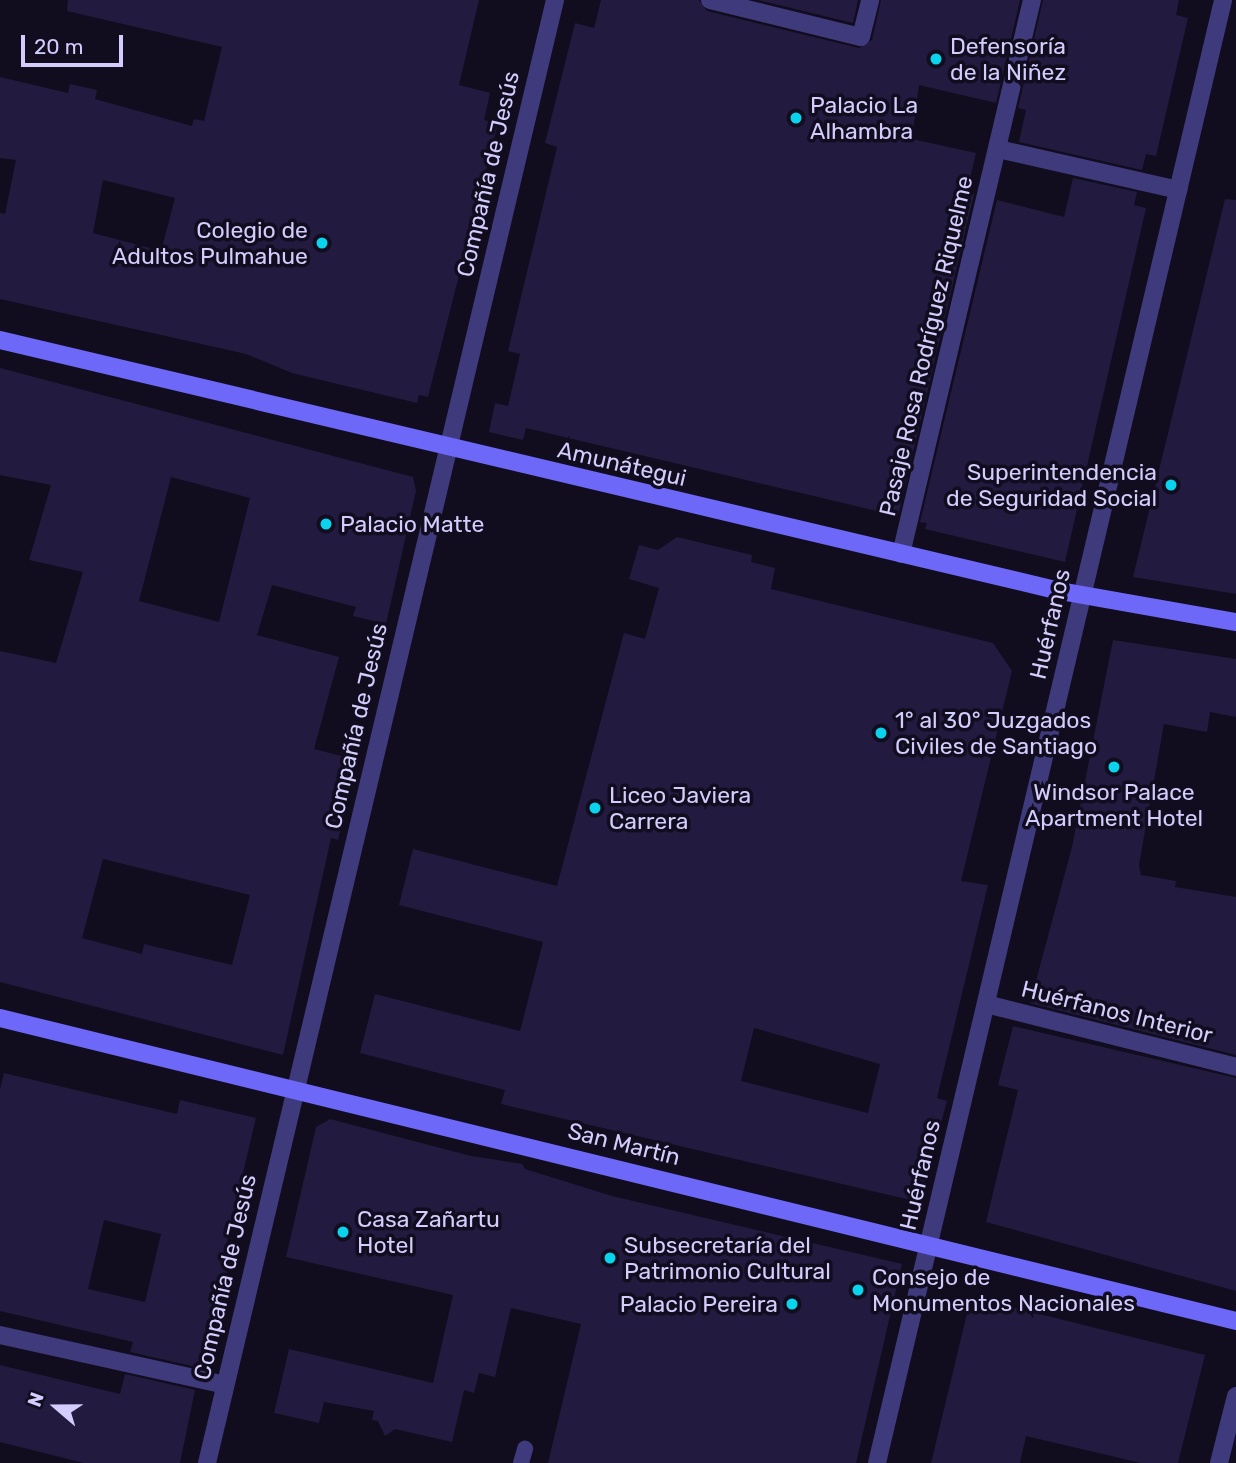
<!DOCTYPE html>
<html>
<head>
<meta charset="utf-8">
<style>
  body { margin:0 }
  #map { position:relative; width:1236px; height:1463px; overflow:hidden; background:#110d1f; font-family:Rubik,sans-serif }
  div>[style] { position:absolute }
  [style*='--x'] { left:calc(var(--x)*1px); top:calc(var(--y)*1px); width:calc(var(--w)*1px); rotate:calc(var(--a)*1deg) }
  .building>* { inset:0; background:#221a3f }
  .lane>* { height:16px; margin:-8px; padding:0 8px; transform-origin:8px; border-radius:8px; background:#3e3a7c }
  .street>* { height:18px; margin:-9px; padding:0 9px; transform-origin:9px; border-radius:9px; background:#3e3a7c }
  .secondary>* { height:18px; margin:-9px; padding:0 9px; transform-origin:9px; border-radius:9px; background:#6e68f9 }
  .dots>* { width:19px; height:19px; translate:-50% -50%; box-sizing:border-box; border:4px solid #110d1f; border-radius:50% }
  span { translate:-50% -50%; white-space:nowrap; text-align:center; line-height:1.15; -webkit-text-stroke:7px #110d1f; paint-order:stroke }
  .poi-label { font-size:23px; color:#d3cdfd }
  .left { translate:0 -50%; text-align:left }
  .right { translate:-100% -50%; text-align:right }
  .street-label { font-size:23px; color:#d3cdfd }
  .north { position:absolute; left:21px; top:1372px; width:70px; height:70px; -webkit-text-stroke:5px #110d1f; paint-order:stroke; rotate:290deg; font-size:19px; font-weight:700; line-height:28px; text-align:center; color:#d3cdfd }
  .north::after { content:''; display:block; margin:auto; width:24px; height:32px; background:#d3cdfd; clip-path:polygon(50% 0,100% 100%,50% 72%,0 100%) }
  .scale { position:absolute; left:21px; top:35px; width:102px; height:32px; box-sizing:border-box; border:4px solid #d3cdfd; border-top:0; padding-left:9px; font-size:21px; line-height:24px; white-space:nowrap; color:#d3cdfd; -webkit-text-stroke:5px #110d1f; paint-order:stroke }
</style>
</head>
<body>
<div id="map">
  <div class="building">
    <div style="clip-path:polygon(evenodd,68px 0,479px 0,459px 85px,490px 93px,484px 120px,498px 123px,428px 397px,419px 395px,417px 403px,292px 373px,246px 354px,0 299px,0 213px,5px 214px,16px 160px,0 158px,0 77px,68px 93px,70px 84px,97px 90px,95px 99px,192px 126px,194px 119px,204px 121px,222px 47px,67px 11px,68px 0,103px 180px,175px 198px,161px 251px,93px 233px,103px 180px)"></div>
    <div style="clip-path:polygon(601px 0,699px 0,707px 11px,859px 48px,872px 40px,881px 0,1020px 0,996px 103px,919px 85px,912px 139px,976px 153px,967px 192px,974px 194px,898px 516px,526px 428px,523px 440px,489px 432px,495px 403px,508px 406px,520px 354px,508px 351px,557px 147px,545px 143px,575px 23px,594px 28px)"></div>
    <div style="clip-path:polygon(758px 0,858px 0,853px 23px)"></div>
    <div style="clip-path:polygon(1043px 0,1179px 0,1176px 15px,1188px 18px,1156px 156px,1146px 154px,1142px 170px,1019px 142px,1026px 110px,1018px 108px)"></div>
    <div style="clip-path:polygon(1073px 178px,1137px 192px,1134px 205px,1146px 208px,1065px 562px,925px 529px,927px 523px,920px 522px,997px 200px,1064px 217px)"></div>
    <div style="clip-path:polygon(1225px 199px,1236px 200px,1236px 594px,1133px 577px)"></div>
    <div style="clip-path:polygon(evenodd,0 368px,413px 477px,416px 491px,386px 624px,353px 616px,356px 607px,272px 585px,257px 635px,339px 657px,314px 749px,357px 760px,338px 840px,331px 838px,283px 1055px,0 982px,0 651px,56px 663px,83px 572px,29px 560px,51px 485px,0 475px,0 368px,171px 477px,250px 498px,219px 622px,139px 601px,171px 477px,0 368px,103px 859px,250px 895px,232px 965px,144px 944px,142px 954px,82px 938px,103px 859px)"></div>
    <div style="clip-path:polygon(evenodd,677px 537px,752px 555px,751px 562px,775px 568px,771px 589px,993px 643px,1012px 671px,961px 881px,988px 885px,937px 1098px,947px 1101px,919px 1202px,501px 1104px,505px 1090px,360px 1053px,375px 994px,520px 1031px,543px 942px,399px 905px,413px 849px,557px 886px,624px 633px,645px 639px,659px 588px,629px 579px,639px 545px,658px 550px,677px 537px,754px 1028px,880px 1064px,868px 1113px,741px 1081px,754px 1028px)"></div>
    <div style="clip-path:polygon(1113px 640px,1236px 659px,1236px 717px,1210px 712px,1207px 732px,1164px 724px,1139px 865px,1141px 875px,1176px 881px,1175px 887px,1236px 897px,1236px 1055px,1030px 1003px,1072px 847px)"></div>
    <div style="clip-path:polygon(1013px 1026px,1236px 1078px,1236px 1291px,986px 1222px,1018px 1090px,998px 1085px)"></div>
    <div style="clip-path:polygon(evenodd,4px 1073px,177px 1114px,180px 1100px,256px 1118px,225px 1249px,231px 1256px,201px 1368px,130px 1352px,133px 1342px,0 1311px,0 1089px,4px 1073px,104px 1220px,161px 1234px,145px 1302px,88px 1289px,104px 1220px)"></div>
    <div style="clip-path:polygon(330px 1119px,471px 1156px,522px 1164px,525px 1169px,612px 1196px,902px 1264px,856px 1463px,548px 1463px,581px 1324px,511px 1308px,495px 1377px,479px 1373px,474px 1393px,464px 1390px,452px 1442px,395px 1429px,385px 1436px,378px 1421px,372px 1420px,374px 1411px,324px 1402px,319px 1423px,274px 1413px,289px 1349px,433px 1383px,453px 1295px,286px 1257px,316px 1127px)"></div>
    <div style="clip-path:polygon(971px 1297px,1205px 1355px,1178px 1463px,1141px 1463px,1026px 1436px,1020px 1463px,931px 1463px)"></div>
    <div style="clip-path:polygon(0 1365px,120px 1394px,125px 1374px,195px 1390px,180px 1463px,84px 1463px,0 1442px)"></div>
  </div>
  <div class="lane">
    <div style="--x:521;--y:1463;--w:15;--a:-74"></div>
  </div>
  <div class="street">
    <div style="--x:710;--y:0;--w:155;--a:13.8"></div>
    <div style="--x:861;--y:37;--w:38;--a:-76"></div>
    <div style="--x:998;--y:149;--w:185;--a:12.8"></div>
    <div style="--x:901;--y:554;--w:569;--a:-76.7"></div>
    <div style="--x:986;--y:1004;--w:258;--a:14.1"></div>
    <div style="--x:0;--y:1335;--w:230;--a:12.5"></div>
    <div style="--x:207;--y:1463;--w:1504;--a:-76.62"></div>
    <div style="--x:877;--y:1463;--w:1503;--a:-76.69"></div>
    <div style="--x:1219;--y:1463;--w:69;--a:-75.8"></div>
  </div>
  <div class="secondary">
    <div style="--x:0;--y:340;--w:1089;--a:13.32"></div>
    <div style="--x:1060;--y:591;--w:179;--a:10"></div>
    <div style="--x:0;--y:1018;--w:1273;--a:13.77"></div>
  </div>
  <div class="dots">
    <div style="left:936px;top:59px;background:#09d3ed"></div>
    <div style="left:796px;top:118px;background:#09d3ed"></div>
    <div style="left:322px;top:243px;background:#09d3ed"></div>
    <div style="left:1171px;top:485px;background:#09d3ed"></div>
    <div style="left:326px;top:524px;background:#09d3ed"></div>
    <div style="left:881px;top:733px;background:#09d3ed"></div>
    <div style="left:1114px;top:767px;background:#09d3ed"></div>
    <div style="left:595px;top:808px;background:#09d3ed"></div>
    <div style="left:343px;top:1232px;background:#09d3ed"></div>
    <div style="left:610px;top:1258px;background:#09d3ed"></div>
    <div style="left:858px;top:1290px;background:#09d3ed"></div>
    <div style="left:792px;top:1304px;background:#09d3ed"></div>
  </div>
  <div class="poi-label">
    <span class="left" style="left:950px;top:59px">Defensoría<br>de la Niñez</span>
    <span class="left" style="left:810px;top:118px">Palacio La<br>Alhambra</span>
    <span class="right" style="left:308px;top:243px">Colegio de<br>Adultos Pulmahue</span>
    <span class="right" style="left:1157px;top:485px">Superintendencia<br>de Seguridad Social</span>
    <span class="left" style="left:340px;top:524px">Palacio Matte</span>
    <span class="left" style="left:895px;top:733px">1° al 30° Juzgados<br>Civiles de Santiago</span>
    <span style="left:1114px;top:805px">Windsor Palace<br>Apartment Hotel</span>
    <span class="left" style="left:609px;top:808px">Liceo Javiera<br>Carrera</span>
    <span class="left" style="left:357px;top:1232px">Casa Zañartu<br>Hotel</span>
    <span class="left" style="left:624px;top:1258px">Subsecretaría del<br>Patrimonio Cultural</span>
    <span class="left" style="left:872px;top:1290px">Consejo de<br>Monumentos Nacionales</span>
    <span class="right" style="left:778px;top:1304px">Palacio Pereira</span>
  </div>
  <div class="street-label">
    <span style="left:488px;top:174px;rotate:-77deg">Compañía de Jesús</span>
    <span style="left:926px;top:346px;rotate:-77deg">Pasaje Rosa Rodríguez Riquelme</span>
    <span style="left:622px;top:464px;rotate:13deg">Amunátegui</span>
    <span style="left:1050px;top:624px;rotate:-77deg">Huérfanos</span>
    <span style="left:356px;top:726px;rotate:-77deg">Compañía de Jesús</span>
    <span style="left:1117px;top:1012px;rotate:14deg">Huérfanos Interior</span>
    <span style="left:624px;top:1144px;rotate:14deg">San Martín</span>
    <span style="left:920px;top:1175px;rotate:-77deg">Huérfanos</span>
    <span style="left:225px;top:1277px;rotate:-77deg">Compañía de Jesús</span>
  </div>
  <div class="north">N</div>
  <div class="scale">20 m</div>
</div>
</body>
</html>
